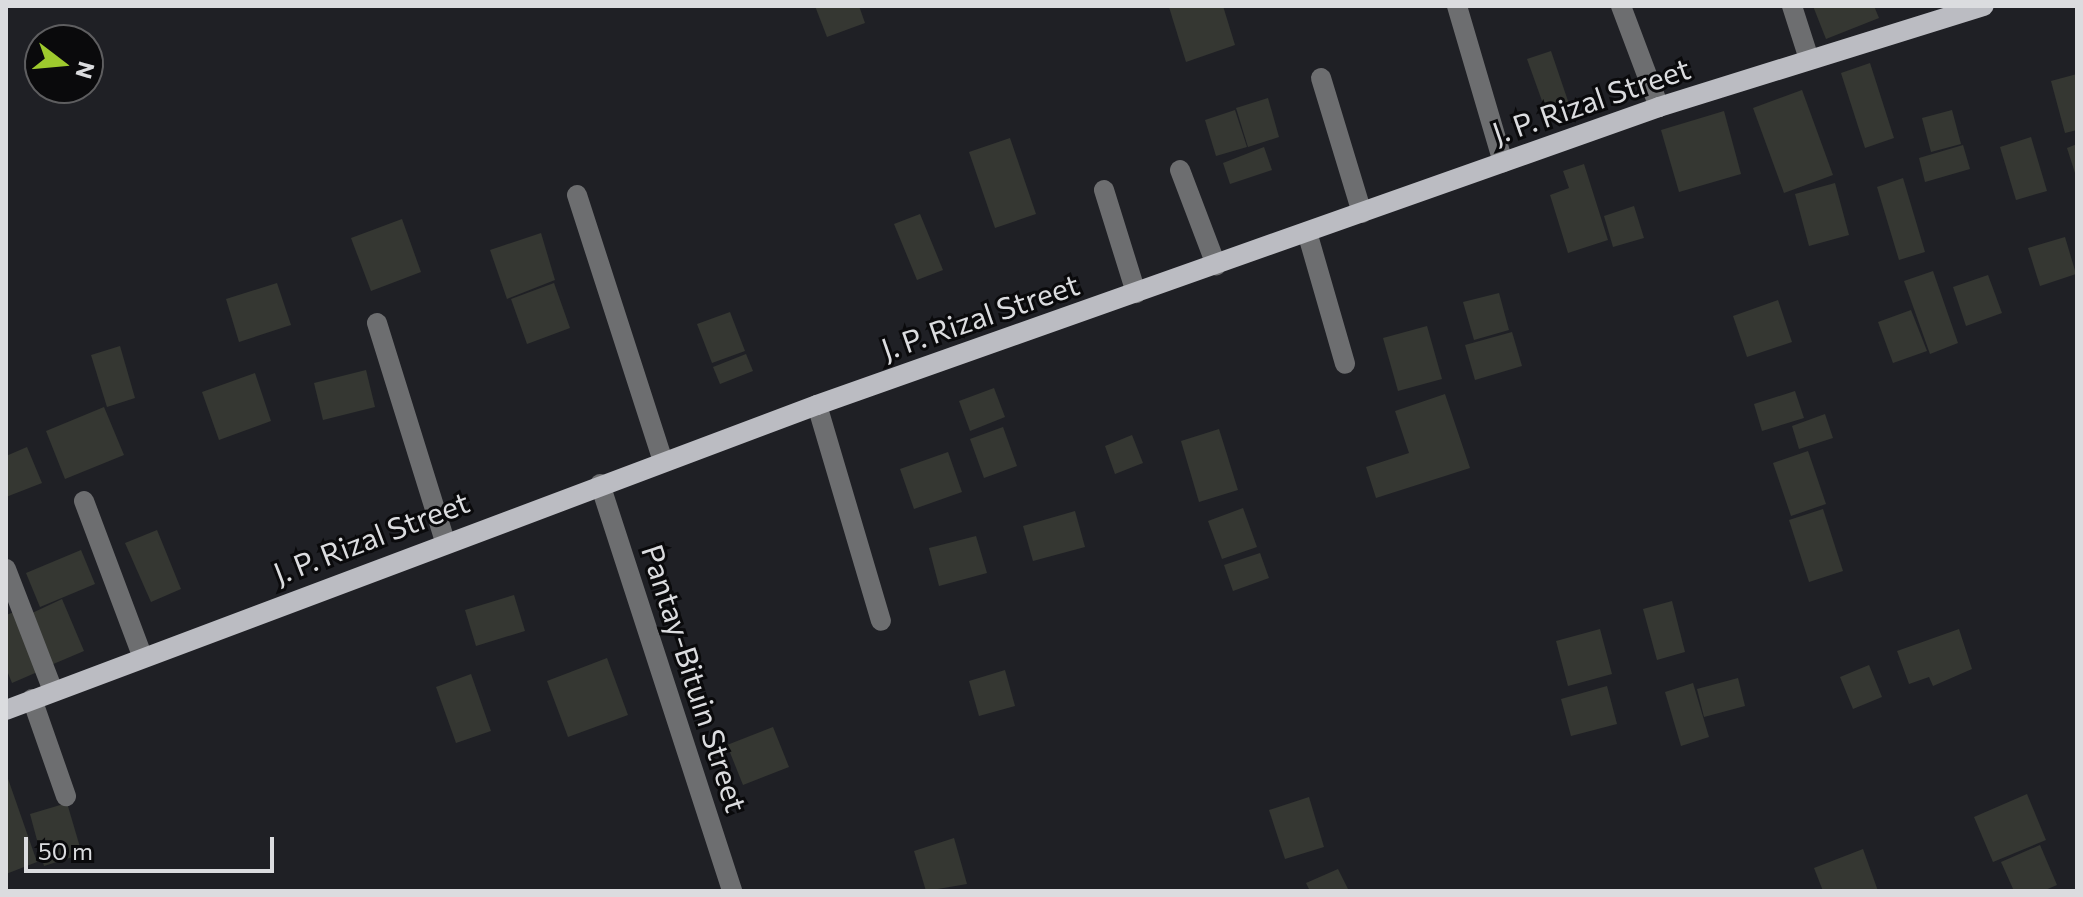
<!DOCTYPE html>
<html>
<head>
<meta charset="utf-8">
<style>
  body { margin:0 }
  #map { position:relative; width:2083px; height:897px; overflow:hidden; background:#1f2025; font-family:Commissioner,sans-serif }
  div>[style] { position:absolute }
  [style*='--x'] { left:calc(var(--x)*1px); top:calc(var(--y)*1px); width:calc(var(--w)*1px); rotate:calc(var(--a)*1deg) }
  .building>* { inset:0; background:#353732 }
  .minor>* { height:20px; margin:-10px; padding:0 10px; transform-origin:10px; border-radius:10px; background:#6d6e70 }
  .major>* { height:20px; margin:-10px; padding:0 10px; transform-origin:10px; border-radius:10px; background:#bbbcc2 }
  span { translate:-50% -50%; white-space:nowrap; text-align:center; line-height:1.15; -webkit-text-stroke:6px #0a0a0c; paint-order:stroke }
  .street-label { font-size:30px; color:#dbdcdf }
  .frame { position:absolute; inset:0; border:8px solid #dbdcdf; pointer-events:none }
  .north { position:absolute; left:24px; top:24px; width:80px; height:80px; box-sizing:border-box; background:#0a0a0c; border:2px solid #5e5e60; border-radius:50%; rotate:106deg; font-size:22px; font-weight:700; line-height:32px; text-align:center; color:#dbdcdf }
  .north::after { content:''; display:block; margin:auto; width:28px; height:36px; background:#9eca2e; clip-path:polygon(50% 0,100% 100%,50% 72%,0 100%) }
  .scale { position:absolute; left:24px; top:837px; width:250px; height:36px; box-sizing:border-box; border:4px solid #dbdcdf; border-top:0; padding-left:10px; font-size:24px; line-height:28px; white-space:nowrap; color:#dbdcdf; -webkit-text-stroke:6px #0a0a0c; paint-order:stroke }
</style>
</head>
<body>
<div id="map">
  <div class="building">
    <div style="clip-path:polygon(815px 6px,859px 6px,865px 23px,827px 37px)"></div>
    <div style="clip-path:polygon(1175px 6px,1223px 6px,1235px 45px,1186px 62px,1169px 7px)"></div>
    <div style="clip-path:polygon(1813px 6px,1874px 6px,1879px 18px,1826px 39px)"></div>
    <div style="clip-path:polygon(1551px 51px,1569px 104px,1546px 112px,1527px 59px)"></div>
    <div style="clip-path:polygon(1870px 63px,1894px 138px,1865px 148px,1841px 73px)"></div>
    <div style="clip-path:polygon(2077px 74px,2077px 130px,2065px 133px,2051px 81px)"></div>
    <div style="clip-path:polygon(1802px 90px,1833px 175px,1784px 193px,1753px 108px)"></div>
    <div style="clip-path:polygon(1268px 98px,1279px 137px,1248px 147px,1236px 108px)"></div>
    <div style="clip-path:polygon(1235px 110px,1247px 147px,1216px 156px,1205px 120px)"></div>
    <div style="clip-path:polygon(1952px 110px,1961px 144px,1931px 152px,1922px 118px)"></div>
    <div style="clip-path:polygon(1724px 111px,1741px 174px,1679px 192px,1661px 130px)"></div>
    <div style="clip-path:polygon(2031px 137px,2047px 191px,2016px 200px,2000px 147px)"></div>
    <div style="clip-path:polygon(1010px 138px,1036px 214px,995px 228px,969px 152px)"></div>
    <div style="clip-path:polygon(2077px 144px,2077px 176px,2076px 176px,2067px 148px)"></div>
    <div style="clip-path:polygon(1963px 145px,1970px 169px,1925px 182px,1919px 158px)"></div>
    <div style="clip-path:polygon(1264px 147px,1272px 170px,1230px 184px,1223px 163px)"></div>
    <div style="clip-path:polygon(1584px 164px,1608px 240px,1568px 253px,1550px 195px,1569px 188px,1563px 171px)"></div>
    <div style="clip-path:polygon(1903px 178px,1925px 252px,1899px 260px,1877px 187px)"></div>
    <div style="clip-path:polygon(1835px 183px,1849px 235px,1809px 246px,1795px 194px)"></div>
    <div style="clip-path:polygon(1634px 206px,1644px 238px,1613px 247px,1604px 216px)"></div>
    <div style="clip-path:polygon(920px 214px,943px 270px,917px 280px,894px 224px)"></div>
    <div style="clip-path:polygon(402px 219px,421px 272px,371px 291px,351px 238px)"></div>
    <div style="clip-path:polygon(541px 233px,555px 280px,507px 299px,490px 250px)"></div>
    <div style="clip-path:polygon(2065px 237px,2076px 274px,2040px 286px,2028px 248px)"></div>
    <div style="clip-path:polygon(1933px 271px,1958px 343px,1930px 354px,1904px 281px)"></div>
    <div style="clip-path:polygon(1988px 275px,2002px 313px,1966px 326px,1953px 287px)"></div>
    <div style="clip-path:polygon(277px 283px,291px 325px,239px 342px,226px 299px)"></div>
    <div style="clip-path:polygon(554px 283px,570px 328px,527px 344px,511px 299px)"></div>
    <div style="clip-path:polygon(1499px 293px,1509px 330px,1474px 340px,1463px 302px)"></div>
    <div style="clip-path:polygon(1778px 300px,1792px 342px,1747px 357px,1733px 316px)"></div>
    <div style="clip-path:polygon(1911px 310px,1927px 351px,1893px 363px,1878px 322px)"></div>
    <div style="clip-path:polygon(730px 312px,745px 351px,712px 363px,697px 324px)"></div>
    <div style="clip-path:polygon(1427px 326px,1442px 379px,1398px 391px,1383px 338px)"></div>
    <div style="clip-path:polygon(1512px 332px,1522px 366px,1475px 380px,1465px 345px)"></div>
    <div style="clip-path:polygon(120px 346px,135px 398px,107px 407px,91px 355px)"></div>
    <div style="clip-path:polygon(746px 354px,753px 371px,720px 384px,713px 367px)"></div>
    <div style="clip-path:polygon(366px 370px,375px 407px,323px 420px,314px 383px)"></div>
    <div style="clip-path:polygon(255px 373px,271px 421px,219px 440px,202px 392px)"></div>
    <div style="clip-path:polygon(994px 388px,1005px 417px,970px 431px,959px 401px)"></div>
    <div style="clip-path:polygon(1795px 391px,1804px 418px,1762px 431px,1754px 404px)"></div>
    <div style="clip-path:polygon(1445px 394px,1470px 468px,1376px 498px,1366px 467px,1409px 453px,1395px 411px)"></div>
    <div style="clip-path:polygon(104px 407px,124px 455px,65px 479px,46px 431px)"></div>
    <div style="clip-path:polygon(1825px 414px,1833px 438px,1799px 449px,1792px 426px)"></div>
    <div style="clip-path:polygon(1003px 427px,1017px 466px,984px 478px,970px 439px)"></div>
    <div style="clip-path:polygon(1219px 429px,1238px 490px,1199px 502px,1181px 441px)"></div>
    <div style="clip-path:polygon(1132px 435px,1143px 463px,1115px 474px,1105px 446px)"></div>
    <div style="clip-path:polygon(27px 447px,42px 483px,6px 497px,6px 456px)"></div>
    <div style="clip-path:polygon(1808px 451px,1826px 504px,1791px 516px,1773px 463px)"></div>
    <div style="clip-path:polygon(948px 452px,962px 492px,914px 509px,900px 469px)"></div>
    <div style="clip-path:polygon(1243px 508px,1257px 547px,1222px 559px,1208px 521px)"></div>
    <div style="clip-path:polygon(1823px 509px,1843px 571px,1809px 582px,1789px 520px)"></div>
    <div style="clip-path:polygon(1075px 511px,1085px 547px,1033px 561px,1023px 526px)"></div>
    <div style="clip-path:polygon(157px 530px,181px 589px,151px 602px,125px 543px)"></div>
    <div style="clip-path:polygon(976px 536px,987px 573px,939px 586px,929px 548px)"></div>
    <div style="clip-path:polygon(81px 550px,95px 584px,40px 607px,26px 573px)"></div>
    <div style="clip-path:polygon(1260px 553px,1269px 578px,1233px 591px,1224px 565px)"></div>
    <div style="clip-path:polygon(514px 595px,525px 631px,476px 646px,465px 610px)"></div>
    <div style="clip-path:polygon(62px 599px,84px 651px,51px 665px,30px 614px)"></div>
    <div style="clip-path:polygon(1672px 601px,1685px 652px,1657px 660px,1643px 609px)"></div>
    <div style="clip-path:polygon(17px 611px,42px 670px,12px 683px,6px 668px,6px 615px)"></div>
    <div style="clip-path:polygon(1600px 629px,1612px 674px,1568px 686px,1556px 641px)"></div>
    <div style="clip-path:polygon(1959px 629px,1972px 669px,1933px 686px,1929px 677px,1909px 684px,1897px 651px)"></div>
    <div style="clip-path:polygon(607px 658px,628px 715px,568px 737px,547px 681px)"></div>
    <div style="clip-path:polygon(1869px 665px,1882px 697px,1853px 709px,1840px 677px)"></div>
    <div style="clip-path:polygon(1005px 670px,1015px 706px,979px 716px,969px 681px)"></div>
    <div style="clip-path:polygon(471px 674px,491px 731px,456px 743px,436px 687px)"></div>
    <div style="clip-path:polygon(1738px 678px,1745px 706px,1704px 717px,1697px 689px)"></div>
    <div style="clip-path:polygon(1693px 683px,1709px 737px,1681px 746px,1665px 692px)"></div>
    <div style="clip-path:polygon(1607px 686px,1617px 724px,1571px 736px,1561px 699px)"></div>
    <div style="clip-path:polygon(773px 727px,789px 767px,743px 785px,727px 745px)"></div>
    <div style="clip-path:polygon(6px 773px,37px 862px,6px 874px)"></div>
    <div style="clip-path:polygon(2027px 794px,2046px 840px,1993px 862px,1974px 817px)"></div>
    <div style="clip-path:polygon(1309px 797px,1324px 847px,1285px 859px,1269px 810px)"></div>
    <div style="clip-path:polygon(67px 803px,82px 854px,44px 866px,30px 814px)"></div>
    <div style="clip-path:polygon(954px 838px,967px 884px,926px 891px,914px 851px)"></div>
    <div style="clip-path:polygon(2040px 845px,2057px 885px,2043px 891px,2014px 891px,2001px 862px)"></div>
    <div style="clip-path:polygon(1863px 849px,1878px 891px,1823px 891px,1814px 868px)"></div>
    <div style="clip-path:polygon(1338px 869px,1349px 891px,1310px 891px,1306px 883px)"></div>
  </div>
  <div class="minor">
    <div style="--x:1457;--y:6;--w:163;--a:73.6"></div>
    <div style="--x:1621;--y:6;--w:108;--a:69.4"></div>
    <div style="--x:1792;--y:6;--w:56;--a:72.2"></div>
    <div style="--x:1321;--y:78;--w:141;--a:73.1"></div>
    <div style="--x:1180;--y:170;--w:102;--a:69.2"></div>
    <div style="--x:1104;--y:190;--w:108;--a:72.7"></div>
    <div style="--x:577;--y:195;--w:280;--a:72.1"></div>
    <div style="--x:1307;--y:232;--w:137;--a:73.9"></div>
    <div style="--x:377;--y:323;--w:228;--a:72.7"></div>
    <div style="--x:817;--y:405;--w:225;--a:73.5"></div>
    <div style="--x:600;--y:484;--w:428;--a:72"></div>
    <div style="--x:84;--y:501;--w:165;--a:69.4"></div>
    <div style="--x:6;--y:569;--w:131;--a:68.9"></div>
    <div style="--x:32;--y:699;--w:103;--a:70.7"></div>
  </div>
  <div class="major">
    <div style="--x:6;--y:710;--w:866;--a:-20.61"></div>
    <div style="--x:817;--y:405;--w:893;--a:-19.49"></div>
    <div style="--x:1659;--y:107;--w:340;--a:-17.3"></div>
  </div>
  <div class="street-label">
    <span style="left:1591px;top:100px;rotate:-19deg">J. P. Rizal Street</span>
    <span style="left:980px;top:316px;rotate:-19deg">J. P. Rizal Street</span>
    <span style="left:371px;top:537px;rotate:-21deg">J. P. Rizal Street</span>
    <span style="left:695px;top:678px;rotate:72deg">Pantay-Bituin Street</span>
  </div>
  <div class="frame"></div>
  <div class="north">N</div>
  <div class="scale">50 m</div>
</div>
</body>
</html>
